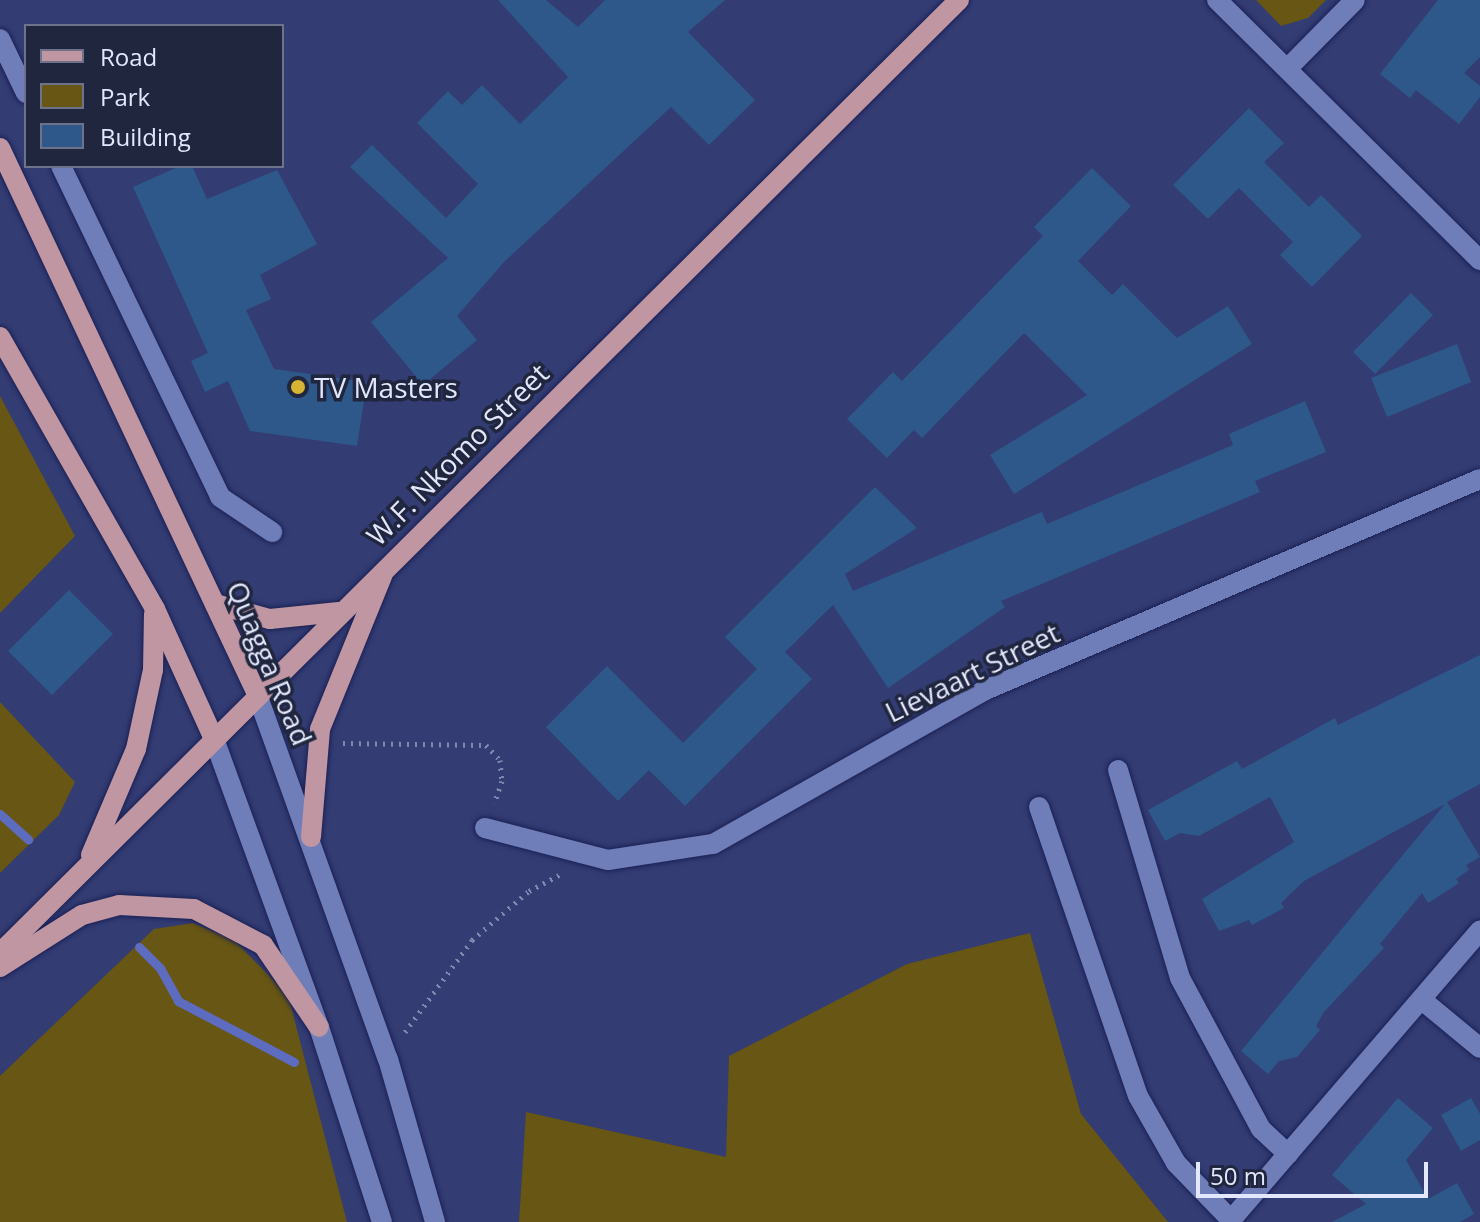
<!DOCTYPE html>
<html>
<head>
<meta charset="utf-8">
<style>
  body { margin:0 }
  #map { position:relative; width:1480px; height:1222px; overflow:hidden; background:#333c73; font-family:"Open Sans",sans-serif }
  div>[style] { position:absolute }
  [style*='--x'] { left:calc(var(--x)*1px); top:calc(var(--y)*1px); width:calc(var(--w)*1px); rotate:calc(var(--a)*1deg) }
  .green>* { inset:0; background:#675614 }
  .stream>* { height:9px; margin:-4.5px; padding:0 4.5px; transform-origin:4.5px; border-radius:4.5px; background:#5d6cbf }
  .building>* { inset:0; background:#2e5889 }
  .path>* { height:5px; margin-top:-2.5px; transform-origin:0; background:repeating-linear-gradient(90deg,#8188b0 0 2px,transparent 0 8px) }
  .roads { filter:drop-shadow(0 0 2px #1b2155) drop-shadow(0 0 2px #1b2155) }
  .minor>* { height:20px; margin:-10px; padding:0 10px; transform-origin:10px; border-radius:10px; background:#6f7db9 }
  .major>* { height:20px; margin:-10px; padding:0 10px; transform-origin:10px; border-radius:10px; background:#bf96a2 }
  .dots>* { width:22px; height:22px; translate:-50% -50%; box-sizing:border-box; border:4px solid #21263f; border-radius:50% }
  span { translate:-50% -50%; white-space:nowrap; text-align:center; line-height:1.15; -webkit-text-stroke:7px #21263f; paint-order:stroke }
  .poi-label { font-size:28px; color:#e2e7fc }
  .left { translate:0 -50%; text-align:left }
  .street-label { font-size:28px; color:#e2e7fc }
  .legend { position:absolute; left:24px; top:24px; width:260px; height:144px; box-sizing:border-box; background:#21263f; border:2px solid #6e738b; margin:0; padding:10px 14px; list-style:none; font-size:24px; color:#e2e7fc }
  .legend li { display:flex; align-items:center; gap:16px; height:40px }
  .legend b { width:40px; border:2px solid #6e738b }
  .scale { position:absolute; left:1196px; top:1162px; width:232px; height:36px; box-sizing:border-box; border:4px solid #e2e7fc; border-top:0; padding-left:10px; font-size:24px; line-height:28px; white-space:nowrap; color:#e2e7fc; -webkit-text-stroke:6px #21263f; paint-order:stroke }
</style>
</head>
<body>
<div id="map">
  <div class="green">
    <div style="clip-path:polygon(1256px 0,1326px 0,1308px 18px,1281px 26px)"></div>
    <div style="clip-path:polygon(0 396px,75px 536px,0 613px)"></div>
    <div style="clip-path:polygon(0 702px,75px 782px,59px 815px,0 873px)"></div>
    <div style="clip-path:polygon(193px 923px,234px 940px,288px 995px,347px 1222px,0 1222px,0 1076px,154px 929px)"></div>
    <div style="clip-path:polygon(1030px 933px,1081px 1114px,1168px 1222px,519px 1222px,526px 1112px,726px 1157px,729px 1056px,907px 964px)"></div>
  </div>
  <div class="stream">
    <div style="--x:0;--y:814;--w:38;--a:42"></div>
    <div style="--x:139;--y:947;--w:30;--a:45"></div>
    <div style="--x:160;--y:968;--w:38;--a:61"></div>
    <div style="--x:178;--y:1001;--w:131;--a:27.7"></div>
  </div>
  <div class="building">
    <div style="clip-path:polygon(498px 0,546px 0,578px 27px,605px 0,725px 0,688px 32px,755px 100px,709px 145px,671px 107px,504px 262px,457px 316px,477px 340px,423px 385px,371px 322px,448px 258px,350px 167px,372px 145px,446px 218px,478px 184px,417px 123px,448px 91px,462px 105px,482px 85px,520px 124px,568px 77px)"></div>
    <div style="clip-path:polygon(1438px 0,1480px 0,1480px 57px,1464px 73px,1480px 86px,1480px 97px,1459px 124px,1416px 90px,1410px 98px,1380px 74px)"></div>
    <div style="clip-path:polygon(1249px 108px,1284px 143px,1264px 162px,1309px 207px,1321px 195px,1362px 236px,1312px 287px,1280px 255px,1293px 242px,1239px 188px,1208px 219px,1173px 185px)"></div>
    <div style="clip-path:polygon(180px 166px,192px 166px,207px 199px,277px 170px,317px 244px,260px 275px,271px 299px,246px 310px,274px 369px,367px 382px,357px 446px,250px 431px,228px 381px,205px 392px,191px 361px,208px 353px,133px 187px)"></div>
    <div style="clip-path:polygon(1092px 168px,1131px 206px,1078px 261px,1112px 295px,1123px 284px,1177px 338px,1228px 306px,1252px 344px,1014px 494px,990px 455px,1087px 395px,1024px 333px,922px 438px,914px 430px,887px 458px,847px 419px,893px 372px,902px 381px,1043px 236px,1034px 227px)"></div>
    <div style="clip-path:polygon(1411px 293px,1433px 315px,1375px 374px,1353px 352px)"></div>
    <div style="clip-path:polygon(1457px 344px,1471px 382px,1387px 417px,1371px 378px)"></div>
    <div style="clip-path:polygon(1305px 401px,1326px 452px,1255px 481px,1260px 492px,1001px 601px,1005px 607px,888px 688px,833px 605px,785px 652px,812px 679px,685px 806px,649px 770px,618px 801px,546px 727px,607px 666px,683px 743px,757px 669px,725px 637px,875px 487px,917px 528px,845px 574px,853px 591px,1042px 512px,1047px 524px,1233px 445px,1229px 434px)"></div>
    <div style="clip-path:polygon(69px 590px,113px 634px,52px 695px,8px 651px)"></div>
    <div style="clip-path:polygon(1480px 655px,1480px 784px,1447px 802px,1480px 857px,1466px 865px,1469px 870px,1456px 879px,1459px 883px,1428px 903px,1422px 893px,1380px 944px,1384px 948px,1324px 1012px,1316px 1026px,1320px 1030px,1297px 1057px,1279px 1061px,1268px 1074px,1241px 1051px,1445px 804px,1304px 881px,1281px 903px,1284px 908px,1252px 925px,1249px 920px,1219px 931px,1202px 899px,1294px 842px,1270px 797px,1199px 836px,1180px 833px,1165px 841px,1148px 810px,1237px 761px,1242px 769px,1335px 718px,1338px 725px)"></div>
    <div style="clip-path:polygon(1398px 1098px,1433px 1128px,1406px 1160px,1428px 1199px,1457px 1183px,1474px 1214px,1460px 1222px,1332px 1222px,1366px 1204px,1332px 1175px)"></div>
    <div style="clip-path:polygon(1471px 1098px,1480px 1114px,1480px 1140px,1461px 1151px,1441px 1115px)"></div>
  </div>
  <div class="path">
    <div style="--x:343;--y:743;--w:143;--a:0.8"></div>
    <div style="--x:486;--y:745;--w:21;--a:47"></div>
    <div style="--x:500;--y:760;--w:21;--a:85"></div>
    <div style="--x:502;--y:781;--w:24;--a:109"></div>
    <div style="--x:405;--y:1032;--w:114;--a:-53.9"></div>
    <div style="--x:472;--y:940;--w:75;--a:-40.7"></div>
    <div style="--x:529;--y:891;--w:36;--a:-28"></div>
  </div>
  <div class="roads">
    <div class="minor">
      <div style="--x:1217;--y:0;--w:370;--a:44.7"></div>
      <div style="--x:0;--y:39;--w:60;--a:64.3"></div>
      <div style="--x:1288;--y:68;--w:95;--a:-45.4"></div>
      <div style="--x:61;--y:166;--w:367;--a:64.3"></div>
      <div style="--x:220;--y:497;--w:63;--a:33.9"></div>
      <div style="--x:257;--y:694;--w:388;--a:70.3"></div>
      <div style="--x:388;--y:1059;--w:170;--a:73.9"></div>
      <div style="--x:214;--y:739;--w:307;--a:70"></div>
      <div style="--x:319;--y:1027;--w:205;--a:72.1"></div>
      <div style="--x:1118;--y:770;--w:217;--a:73.4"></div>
      <div style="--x:1180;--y:978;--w:171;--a:61.8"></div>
      <div style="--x:1261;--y:1129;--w:37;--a:43"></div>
      <div style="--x:1039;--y:807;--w:305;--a:71.1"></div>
      <div style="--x:1138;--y:1096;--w:77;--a:60.4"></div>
      <div style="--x:1176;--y:1163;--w:79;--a:46"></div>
      <div style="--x:1231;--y:1220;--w:382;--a:-49.3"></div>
      <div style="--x:485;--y:828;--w:127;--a:14.6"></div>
      <div style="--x:608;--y:860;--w:106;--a:-8.7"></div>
      <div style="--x:713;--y:844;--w:310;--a:-29.5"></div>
      <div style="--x:983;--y:691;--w:540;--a:-23.1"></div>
      <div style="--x:1422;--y:1000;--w:75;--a:39.6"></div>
    </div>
    <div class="major">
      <div style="--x:0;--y:148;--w:603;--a:64.79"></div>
      <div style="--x:0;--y:337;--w:313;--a:60.3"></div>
      <div style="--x:155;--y:609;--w:143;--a:65.6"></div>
      <div style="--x:215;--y:604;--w:57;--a:15.3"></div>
      <div style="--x:270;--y:619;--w:69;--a:-5.8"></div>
      <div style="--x:311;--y:837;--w:108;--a:-85.2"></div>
      <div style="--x:320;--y:729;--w:167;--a:-67.9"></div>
      <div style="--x:91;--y:855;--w:115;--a:-67"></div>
      <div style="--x:136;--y:749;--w:81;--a:-77.9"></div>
      <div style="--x:153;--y:670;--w:56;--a:-89"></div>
      <div style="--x:0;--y:953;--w:1352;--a:-44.82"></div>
      <div style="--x:0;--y:967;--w:97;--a:-32.4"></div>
      <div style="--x:82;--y:915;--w:38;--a:-15"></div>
      <div style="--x:119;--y:905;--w:75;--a:3.1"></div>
      <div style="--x:194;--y:909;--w:78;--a:27.6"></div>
      <div style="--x:263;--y:945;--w:99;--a:55.7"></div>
    </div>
  </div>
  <div class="dots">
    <div style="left:298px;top:387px;background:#d6b534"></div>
  </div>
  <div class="poi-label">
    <span class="left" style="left:314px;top:387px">TV Masters</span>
  </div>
  <div class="street-label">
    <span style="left:457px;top:454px;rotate:-45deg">W.F. Nkomo Street</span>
    <span style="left:270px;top:663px;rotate:67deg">Quagga Road</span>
    <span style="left:972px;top:672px;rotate:-26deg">Lievaart Street</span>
  </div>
  <ul class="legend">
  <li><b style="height:10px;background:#bf96a2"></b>Road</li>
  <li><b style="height:22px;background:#675614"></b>Park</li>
  <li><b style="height:22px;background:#2e5889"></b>Building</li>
  </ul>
  <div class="scale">50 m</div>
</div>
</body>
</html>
